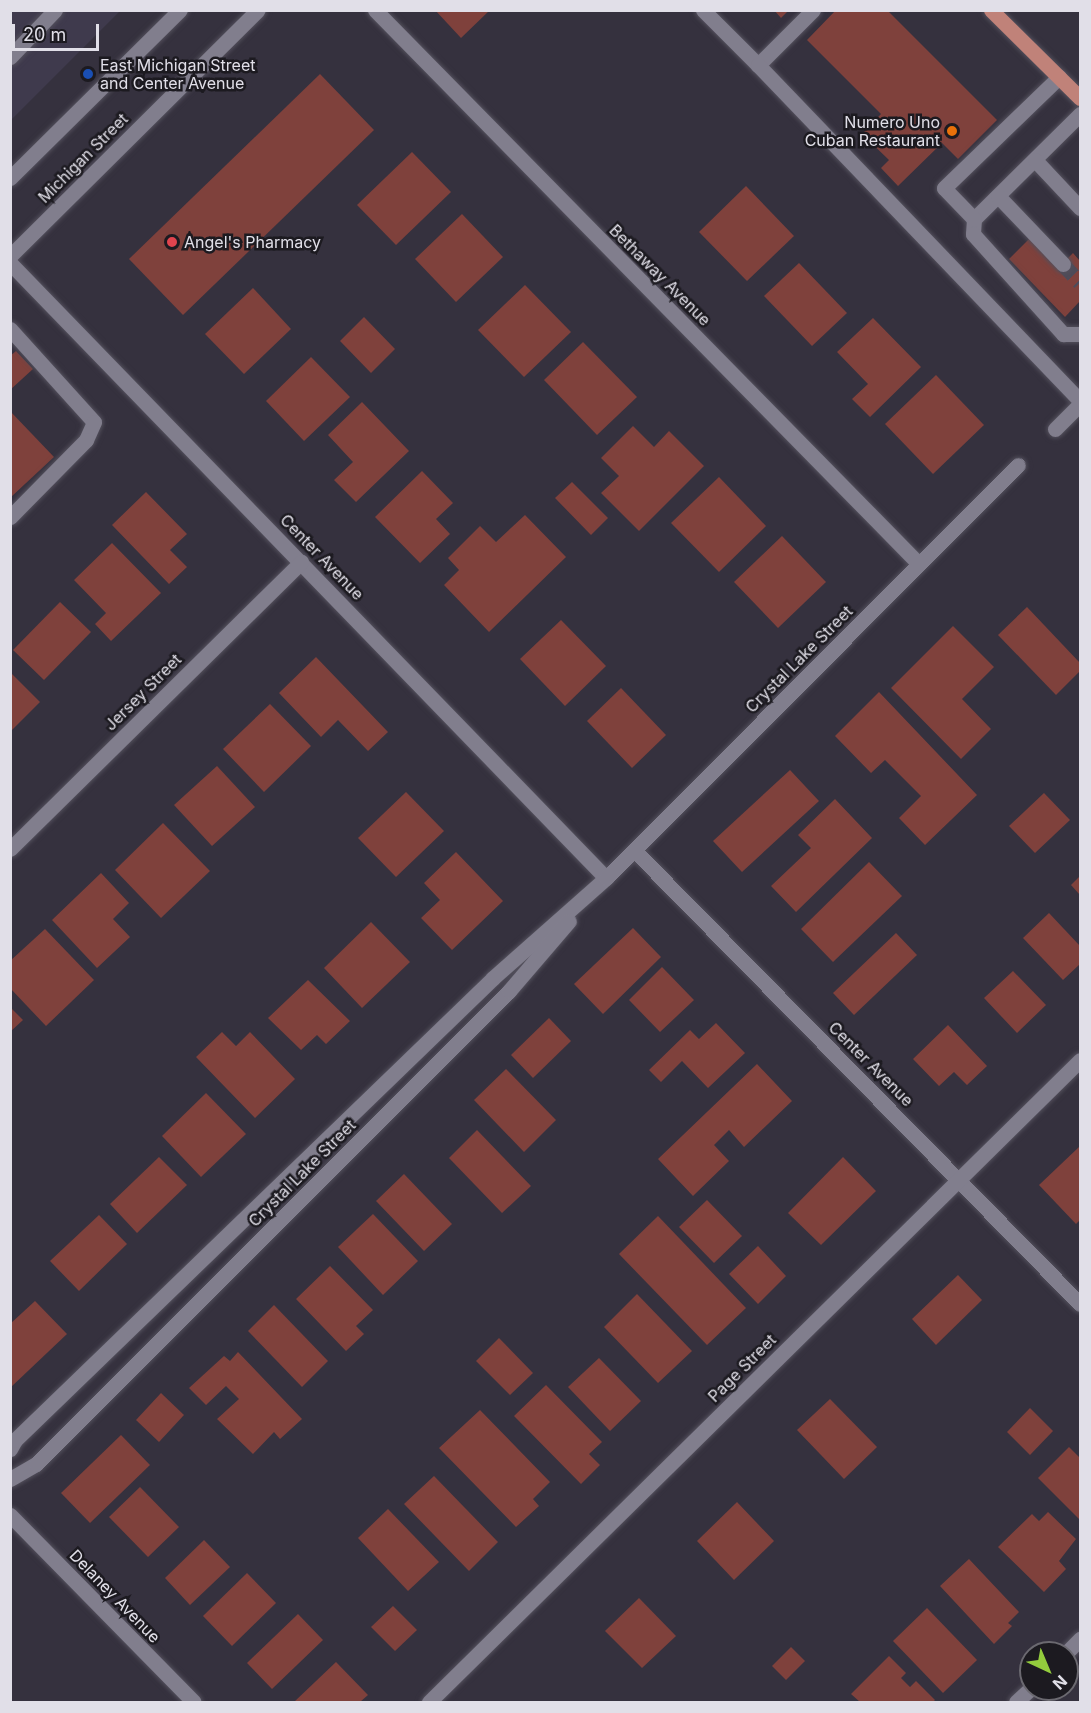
<!DOCTYPE html>
<html>
<head>
<meta charset="utf-8">
<style>
  body { margin:0 }
  #map { position:relative; width:1091px; height:1713px; overflow:hidden; background:#35313e; font-family:Inter,sans-serif }
  div>[style] { position:absolute }
  [style*='--x'] { left:calc(var(--x)*1px); top:calc(var(--y)*1px); width:calc(var(--w)*1px); rotate:calc(var(--a)*1deg) }
  .built>* { inset:0; background:#3f3a4d }
  .building>* { inset:0; background:#7f413c }
  .minor-tunnel>* { height:15px; margin-top:-7.5px; transform-origin:0; background:repeating-linear-gradient(90deg,#4f4b58 0 15px,transparent 0 23px) }
  .roads { filter:drop-shadow(0 0 2px #53505c) drop-shadow(0 0 2px #53505c) }
  .minor>* { height:15px; margin:-7.5px; padding:0 7.5px; transform-origin:7.5px; border-radius:7.5px; background:#817e8d }
  .major>* { height:15px; margin:-7.5px; padding:0 7.5px; transform-origin:7.5px; border-radius:7.5px; background:#c08279 }
  .dots>* { width:16px; height:16px; translate:-50% -50%; box-sizing:border-box; border:3px solid #1c1a20; border-radius:50% }
  span { translate:-50% -50%; white-space:nowrap; text-align:center; line-height:1.15; -webkit-text-stroke:5px #1c1a20; paint-order:stroke }
  .poi-label { font-size:16px; color:#e1dfe8 }
  .left { translate:0 -50%; text-align:left }
  .right { translate:-100% -50%; text-align:right }
  .street-label { font-size:16px; color:#e1dfe8 }
  .frame { position:absolute; inset:0; border:12px solid #e1dfe8; pointer-events:none }
  .north { position:absolute; left:1019px; top:1641px; width:60px; height:60px; box-sizing:border-box; background:#1c1a20; border:2px solid #6b6970; border-radius:50%; rotate:136deg; font-size:16px; font-weight:700; line-height:24px; text-align:center; color:#e1dfe8 }
  .north::after { content:''; display:block; margin:auto; width:21px; height:27px; background:#93cc3d; clip-path:polygon(50% 0,100% 100%,50% 72%,0 100%) }
  .scale { position:absolute; left:12px; top:24px; width:87px; height:27px; box-sizing:border-box; border:3px solid #e1dfe8; border-top:0; padding-left:8px; font-size:18px; line-height:21px; white-space:nowrap; color:#e1dfe8; -webkit-text-stroke:4px #1c1a20; paint-order:stroke }
</style>
</head>
<body>
<div id="map">
  <div class="built">
    <div style="clip-path:polygon(11px 11px,120px 11px,11px 120px)"></div>
  </div>
  <div class="building">
    <div style="clip-path:polygon(435px 10px,490px 10px,461px 38px)"></div>
    <div style="clip-path:polygon(774px 10px,789px 10px,781px 18px)"></div>
    <div style="clip-path:polygon(836px 10px,887px 10px,997px 120px,958px 159px,942px 143px,898px 186px,881px 168px,889px 160px,862px 134px,881px 114px,807px 40px)"></div>
    <div style="clip-path:polygon(320px 74px,374px 130px,183px 315px,129px 259px)"></div>
    <div style="clip-path:polygon(412px 152px,451px 192px,396px 245px,357px 205px)"></div>
    <div style="clip-path:polygon(746px 186px,794px 236px,747px 281px,699px 232px)"></div>
    <div style="clip-path:polygon(462px 214px,503px 257px,456px 302px,415px 259px)"></div>
    <div style="clip-path:polygon(1029px 239px,1058px 268px,1073px 253px,1080px 261px,1080px 301px,1065px 317px,1009px 259px)"></div>
    <div style="clip-path:polygon(799px 263px,847px 313px,812px 346px,764px 296px)"></div>
    <div style="clip-path:polygon(525px 285px,571px 332px,524px 377px,478px 330px)"></div>
    <div style="clip-path:polygon(253px 288px,291px 329px,244px 374px,205px 334px)"></div>
    <div style="clip-path:polygon(364px 317px,395px 349px,371px 373px,340px 341px)"></div>
    <div style="clip-path:polygon(873px 318px,921px 367px,870px 417px,852px 399px,868px 384px,837px 352px)"></div>
    <div style="clip-path:polygon(583px 342px,637px 397px,597px 435px,544px 380px)"></div>
    <div style="clip-path:polygon(16px 351px,33px 369px,10px 390px,10px 356px)"></div>
    <div style="clip-path:polygon(311px 357px,350px 397px,304px 441px,266px 401px)"></div>
    <div style="clip-path:polygon(936px 375px,984px 425px,933px 474px,885px 424px)"></div>
    <div style="clip-path:polygon(362px 402px,409px 451px,356px 502px,334px 480px,353px 462px,328px 435px)"></div>
    <div style="clip-path:polygon(10px 411px,54px 457px,10px 498px)"></div>
    <div style="clip-path:polygon(633px 426px,654px 447px,669px 431px,704px 466px,639px 531px,601px 493px,619px 476px,601px 458px)"></div>
    <div style="clip-path:polygon(422px 471px,453px 503px,436px 519px,450px 534px,420px 563px,375px 517px)"></div>
    <div style="clip-path:polygon(719px 477px,766px 526px,719px 572px,671px 523px)"></div>
    <div style="clip-path:polygon(572px 482px,608px 518px,591px 535px,555px 498px)"></div>
    <div style="clip-path:polygon(146px 492px,187px 534px,170px 550px,187px 567px,169px 584px,112px 525px)"></div>
    <div style="clip-path:polygon(525px 515px,566px 557px,489px 632px,444px 585px,459px 570px,448px 558px,480px 526px,496px 542px)"></div>
    <div style="clip-path:polygon(782px 536px,826px 582px,778px 628px,734px 582px)"></div>
    <div style="clip-path:polygon(112px 543px,161px 593px,111px 641px,95px 624px,106px 613px,74px 580px)"></div>
    <div style="clip-path:polygon(60px 602px,91px 632px,44px 680px,13px 650px)"></div>
    <div style="clip-path:polygon(1027px 607px,1080px 663px,1080px 671px,1056px 695px,998px 635px)"></div>
    <div style="clip-path:polygon(561px 620px,606px 666px,565px 706px,520px 659px)"></div>
    <div style="clip-path:polygon(953px 626px,994px 667px,962px 699px,991px 729px,961px 759px,891px 688px)"></div>
    <div style="clip-path:polygon(316px 657px,388px 732px,368px 751px,338px 720px,321px 737px,279px 693px)"></div>
    <div style="clip-path:polygon(10px 672px,40px 702px,10px 732px)"></div>
    <div style="clip-path:polygon(621px 688px,666px 735px,632px 768px,587px 721px)"></div>
    <div style="clip-path:polygon(879px 692px,977px 795px,925px 845px,899px 818px,921px 796px,885px 760px,871px 773px,835px 736px)"></div>
    <div style="clip-path:polygon(270px 704px,311px 746px,264px 792px,223px 749px)"></div>
    <div style="clip-path:polygon(217px 766px,255px 807px,212px 846px,174px 805px)"></div>
    <div style="clip-path:polygon(790px 770px,819px 801px,742px 872px,713px 841px)"></div>
    <div style="clip-path:polygon(406px 792px,444px 831px,396px 877px,358px 838px)"></div>
    <div style="clip-path:polygon(1044px 793px,1070px 820px,1035px 853px,1009px 826px)"></div>
    <div style="clip-path:polygon(835px 799px,872px 838px,796px 912px,771px 886px,811px 848px,798px 835px)"></div>
    <div style="clip-path:polygon(163px 823px,210px 871px,161px 918px,115px 870px)"></div>
    <div style="clip-path:polygon(456px 852px,503px 901px,452px 950px,421px 918px,440px 900px,424px 883px)"></div>
    <div style="clip-path:polygon(869px 862px,902px 896px,833px 962px,801px 929px)"></div>
    <div style="clip-path:polygon(101px 873px,129px 903px,113px 919px,130px 937px,97px 968px,52px 920px)"></div>
    <div style="clip-path:polygon(1080px 876px,1080px 895px,1071px 885px)"></div>
    <div style="clip-path:polygon(1049px 913px,1080px 946px,1080px 964px,1063px 980px,1023px 938px)"></div>
    <div style="clip-path:polygon(371px 922px,410px 962px,362px 1008px,324px 968px)"></div>
    <div style="clip-path:polygon(633px 928px,661px 957px,603px 1014px,574px 984px)"></div>
    <div style="clip-path:polygon(45px 929px,94px 980px,46px 1026px,10px 988px,10px 961px)"></div>
    <div style="clip-path:polygon(896px 933px,917px 955px,854px 1015px,833px 993px)"></div>
    <div style="clip-path:polygon(662px 967px,694px 1000px,660px 1032px,629px 1000px)"></div>
    <div style="clip-path:polygon(1013px 971px,1046px 1005px,1017px 1033px,984px 998px)"></div>
    <div style="clip-path:polygon(308px 980px,350px 1021px,326px 1044px,317px 1035px,301px 1050px,268px 1018px)"></div>
    <div style="clip-path:polygon(10px 1007px,23px 1020px,10px 1032px)"></div>
    <div style="clip-path:polygon(549px 1018px,571px 1041px,533px 1078px,511px 1055px)"></div>
    <div style="clip-path:polygon(716px 1023px,745px 1053px,708px 1088px,682px 1061px,661px 1082px,649px 1070px,690px 1030px,699px 1039px)"></div>
    <div style="clip-path:polygon(948px 1025px,987px 1066px,967px 1085px,954px 1072px,939px 1086px,913px 1059px)"></div>
    <div style="clip-path:polygon(222px 1032px,236px 1046px,250px 1032px,295px 1079px,255px 1118px,196px 1057px)"></div>
    <div style="clip-path:polygon(757px 1064px,792px 1101px,744px 1147px,729px 1130px,714px 1145px,729px 1161px,693px 1196px,658px 1159px)"></div>
    <div style="clip-path:polygon(506px 1069px,556px 1120px,524px 1152px,474px 1100px)"></div>
    <div style="clip-path:polygon(206px 1093px,246px 1134px,201px 1177px,162px 1136px)"></div>
    <div style="clip-path:polygon(477px 1130px,531px 1186px,502px 1213px,449px 1158px)"></div>
    <div style="clip-path:polygon(1079px 1147px,1080px 1220px,1076px 1224px,1039px 1185px)"></div>
    <div style="clip-path:polygon(159px 1157px,187px 1185px,137px 1233px,110px 1204px)"></div>
    <div style="clip-path:polygon(843px 1157px,876px 1191px,821px 1245px,788px 1213px)"></div>
    <div style="clip-path:polygon(404px 1174px,452px 1224px,424px 1251px,376px 1201px)"></div>
    <div style="clip-path:polygon(707px 1200px,742px 1236px,714px 1263px,679px 1227px)"></div>
    <div style="clip-path:polygon(373px 1214px,418px 1261px,383px 1295px,338px 1247px)"></div>
    <div style="clip-path:polygon(99px 1215px,127px 1244px,79px 1291px,50px 1261px)"></div>
    <div style="clip-path:polygon(658px 1216px,746px 1308px,707px 1345px,619px 1254px)"></div>
    <div style="clip-path:polygon(758px 1246px,786px 1276px,758px 1304px,729px 1274px)"></div>
    <div style="clip-path:polygon(330px 1266px,373px 1310px,356px 1326px,364px 1334px,346px 1351px,296px 1299px)"></div>
    <div style="clip-path:polygon(958px 1275px,982px 1300px,936px 1345px,912px 1319px)"></div>
    <div style="clip-path:polygon(637px 1294px,692px 1351px,658px 1383px,604px 1327px)"></div>
    <div style="clip-path:polygon(35px 1301px,67px 1334px,10px 1388px,10px 1324px)"></div>
    <div style="clip-path:polygon(274px 1305px,328px 1361px,302px 1387px,248px 1331px)"></div>
    <div style="clip-path:polygon(499px 1338px,533px 1373px,510px 1395px,476px 1361px)"></div>
    <div style="clip-path:polygon(238px 1352px,302px 1419px,280px 1439px,274px 1432px,253px 1454px,217px 1419px,239px 1399px,226px 1386px,206px 1405px,189px 1388px,224px 1356px,230px 1361px)"></div>
    <div style="clip-path:polygon(599px 1358px,641px 1401px,610px 1431px,568px 1387px)"></div>
    <div style="clip-path:polygon(546px 1385px,602px 1442px,589px 1454px,600px 1465px,581px 1484px,514px 1416px)"></div>
    <div style="clip-path:polygon(161px 1393px,184px 1415px,159px 1442px,136px 1420px)"></div>
    <div style="clip-path:polygon(830px 1399px,877px 1447px,844px 1479px,797px 1430px)"></div>
    <div style="clip-path:polygon(1030px 1408px,1053px 1431px,1030px 1455px,1007px 1432px)"></div>
    <div style="clip-path:polygon(480px 1410px,550px 1482px,533px 1499px,539px 1506px,516px 1527px,439px 1448px)"></div>
    <div style="clip-path:polygon(121px 1435px,150px 1465px,90px 1523px,61px 1493px)"></div>
    <div style="clip-path:polygon(1069px 1447px,1080px 1458px,1080px 1520px,1038px 1478px)"></div>
    <div style="clip-path:polygon(434px 1476px,498px 1542px,469px 1571px,404px 1504px)"></div>
    <div style="clip-path:polygon(140px 1487px,179px 1527px,148px 1557px,109px 1517px)"></div>
    <div style="clip-path:polygon(737px 1502px,774px 1541px,734px 1580px,697px 1541px)"></div>
    <div style="clip-path:polygon(388px 1509px,439px 1562px,408px 1591px,358px 1538px)"></div>
    <div style="clip-path:polygon(1048px 1512px,1076px 1539px,1059px 1561px,1066px 1569px,1044px 1592px,998px 1547px,1032px 1514px,1039px 1521px)"></div>
    <div style="clip-path:polygon(204px 1540px,230px 1567px,190px 1605px,165px 1578px)"></div>
    <div style="clip-path:polygon(969px 1559px,1019px 1612px,1008px 1623px,1012px 1626px,994px 1644px,940px 1586px)"></div>
    <div style="clip-path:polygon(247px 1573px,276px 1603px,232px 1646px,203px 1616px)"></div>
    <div style="clip-path:polygon(639px 1598px,676px 1636px,642px 1668px,605px 1631px)"></div>
    <div style="clip-path:polygon(393px 1606px,417px 1630px,395px 1651px,371px 1627px)"></div>
    <div style="clip-path:polygon(927px 1608px,977px 1660px,943px 1693px,893px 1641px)"></div>
    <div style="clip-path:polygon(298px 1614px,323px 1640px,272px 1689px,247px 1663px)"></div>
    <div style="clip-path:polygon(791px 1647px,805px 1661px,786px 1680px,772px 1666px)"></div>
    <div style="clip-path:polygon(889px 1656px,906px 1673px,901px 1678px,910px 1687px,916px 1681px,935px 1700px,933px 1702px,860px 1702px,851px 1694px)"></div>
    <div style="clip-path:polygon(336px 1662px,368px 1695px,360px 1702px,294px 1702px)"></div>
  </div>
  <div class="minor-tunnel">
    <div style="--x:1063;--y:264;--w:25;--a:47"></div>
  </div>
  <div class="roads">
    <div class="minor">
      <div style="--x:375;--y:10;--w:776;--a:45.52"></div>
      <div style="--x:703;--y:10;--w:78;--a:45"></div>
      <div style="--x:813;--y:10;--w:78;--a:135"></div>
      <div style="--x:758;--y:65;--w:465;--a:46.2"></div>
      <div style="--x:10;--y:57;--w:65;--a:-46.2"></div>
      <div style="--x:1080;--y:114;--w:149;--a:135.3"></div>
      <div style="--x:974;--y:219;--w:15;--a:94"></div>
      <div style="--x:973;--y:234;--w:135;--a:48"></div>
      <div style="--x:1063;--y:334;--w:17;--a:0"></div>
      <div style="--x:1035;--y:160;--w:66;--a:46.8"></div>
      <div style="--x:10;--y:178;--w:239;--a:-44.7"></div>
      <div style="--x:998;--y:196;--w:94;--a:46.3"></div>
      <div style="--x:974;--y:219;--w:43;--a:-134.1"></div>
      <div style="--x:944;--y:188;--w:160;--a:-44"></div>
      <div style="--x:10;--y:256;--w:349;--a:-44.8"></div>
      <div style="--x:10;--y:263;--w:856;--a:45.9"></div>
      <div style="--x:10;--y:329;--w:125;--a:47.9"></div>
      <div style="--x:94;--y:422;--w:20;--a:114"></div>
      <div style="--x:86;--y:440;--w:108;--a:134.6"></div>
      <div style="--x:1055;--y:429;--w:35;--a:-45"></div>
      <div style="--x:10;--y:849;--w:409;--a:-44.6"></div>
      <div style="--x:634;--y:850;--w:636;--a:45.51"></div>
      <div style="--x:10;--y:1449;--w:10;--a:-61"></div>
      <div style="--x:15;--y:1440;--w:665;--a:-44.02"></div>
      <div style="--x:493;--y:978;--w:151;--a:-41.5"></div>
      <div style="--x:606;--y:878;--w:583;--a:-45.07"></div>
      <div style="--x:10;--y:1479;--w:30;--a:-30"></div>
      <div style="--x:36;--y:1464;--w:669;--a:-45"></div>
      <div style="--x:509;--y:991;--w:92;--a:-49.4"></div>
      <div style="--x:10;--y:1515;--w:262;--a:45.5"></div>
      <div style="--x:1066;--y:1653;--w:20;--a:-45"></div>
      <div style="--x:429;--y:1702;--w:914;--a:-44.6"></div>
      <div style="--x:1016;--y:1702;--w:21;--a:-43"></div>
    </div>
    <div class="major">
      <div style="--x:991;--y:10;--w:125;--a:44.7"></div>
    </div>
  </div>
  <div class="dots">
    <div style="left:88px;top:74px;background:#1a4fb4"></div>
    <div style="left:952px;top:131px;background:#e8710a"></div>
    <div style="left:172px;top:242px;background:#e0444e"></div>
  </div>
  <div class="poi-label">
    <span class="left" style="left:100px;top:74px">East Michigan Street<br>and Center Avenue</span>
    <span class="right" style="left:940px;top:131px">Numero Uno<br>Cuban Restaurant</span>
    <span class="left" style="left:184px;top:242px">Angel's Pharmacy</span>
  </div>
  <div class="street-label">
    <span style="left:83px;top:158px;rotate:-45deg">Michigan Street</span>
    <span style="left:660px;top:275px;rotate:45deg">Bethaway Avenue</span>
    <span style="left:322px;top:557px;rotate:46deg">Center Avenue</span>
    <span style="left:799px;top:659px;rotate:-45deg">Crystal Lake Street</span>
    <span style="left:143px;top:692px;rotate:-45deg">Jersey Street</span>
    <span style="left:871px;top:1064px;rotate:45deg">Center Avenue</span>
    <span style="left:302px;top:1173px;rotate:-45deg">Crystal Lake Street</span>
    <span style="left:742px;top:1368px;rotate:-45deg">Page Street</span>
    <span style="left:115px;top:1596px;rotate:46deg">Delaney Avenue</span>
  </div>
  <div class="frame"></div>
  <div class="north">N</div>
  <div class="scale">20 m</div>
</div>
</body>
</html>
